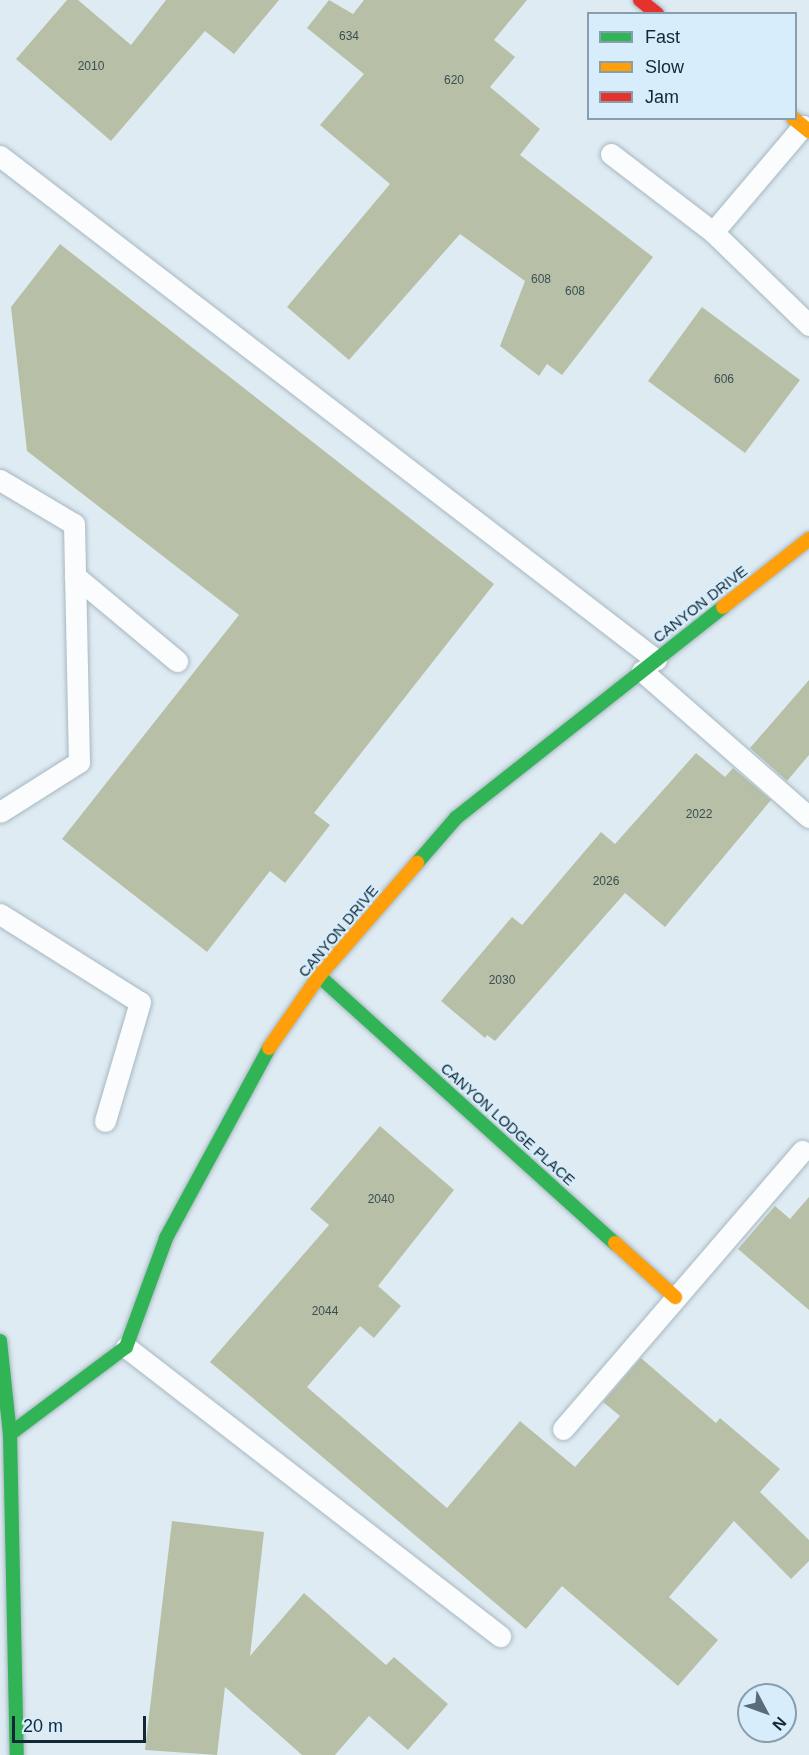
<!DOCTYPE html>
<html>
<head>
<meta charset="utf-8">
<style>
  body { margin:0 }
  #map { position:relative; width:809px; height:1755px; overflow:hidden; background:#dfebf3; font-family:Helvetica,sans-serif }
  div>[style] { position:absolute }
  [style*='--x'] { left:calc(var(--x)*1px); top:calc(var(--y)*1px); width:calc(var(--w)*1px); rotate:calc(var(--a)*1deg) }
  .building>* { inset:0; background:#b7c0a7 }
  .roads { filter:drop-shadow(0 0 2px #a7b7c0) drop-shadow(0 0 2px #a7b7c0) }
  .lane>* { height:21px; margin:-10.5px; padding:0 10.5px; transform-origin:10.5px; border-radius:10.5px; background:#fafcfd }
  .fast>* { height:14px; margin:-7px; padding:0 7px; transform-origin:7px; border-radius:7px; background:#30b455 }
  .slow>* { height:14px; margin:-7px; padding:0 7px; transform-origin:7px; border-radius:7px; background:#ff9f0a }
  .jam>* { height:14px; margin:-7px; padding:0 7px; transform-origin:7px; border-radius:7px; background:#e5322d }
  span { translate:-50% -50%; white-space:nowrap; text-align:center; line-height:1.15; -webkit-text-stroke:4.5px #d7edfb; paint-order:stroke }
  .number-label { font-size:12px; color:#3a4e52 }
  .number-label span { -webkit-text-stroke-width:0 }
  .street-label { font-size:15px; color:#112835 }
  .legend { position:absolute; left:587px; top:12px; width:210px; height:108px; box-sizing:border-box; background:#d7edfb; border:2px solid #889eac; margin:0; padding:8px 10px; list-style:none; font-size:18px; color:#112835 }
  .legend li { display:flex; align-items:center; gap:12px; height:30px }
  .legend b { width:30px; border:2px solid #889eac }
  .north { position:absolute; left:737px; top:1683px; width:60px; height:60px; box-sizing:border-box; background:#d7edfb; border:2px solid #889eac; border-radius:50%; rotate:131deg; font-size:16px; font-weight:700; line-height:24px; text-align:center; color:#112835 }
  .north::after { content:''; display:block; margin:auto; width:21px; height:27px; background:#596c78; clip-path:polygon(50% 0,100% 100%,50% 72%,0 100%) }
  .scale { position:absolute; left:12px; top:1716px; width:134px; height:27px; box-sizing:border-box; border:3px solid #112835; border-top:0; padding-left:8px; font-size:18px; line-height:21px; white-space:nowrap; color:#112835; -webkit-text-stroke:4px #d7edfb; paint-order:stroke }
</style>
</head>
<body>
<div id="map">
  <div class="building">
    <div style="clip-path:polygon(67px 0,78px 0,131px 45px,166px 0,279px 0,234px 54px,205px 31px,111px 141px,16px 59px)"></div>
    <div style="clip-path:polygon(329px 0,353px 14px,364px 0,527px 0,494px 40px,515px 57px,490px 87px,540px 129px,520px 155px,653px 257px,562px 375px,547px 364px,539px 376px,500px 346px,525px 281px,460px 234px,349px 360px,287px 307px,390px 184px,320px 125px,364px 74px,307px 28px)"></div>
    <div style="clip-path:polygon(60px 244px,494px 584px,314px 813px,330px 825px,285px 883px,270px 871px,207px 952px,62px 839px,239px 615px,27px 451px,11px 307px)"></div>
    <div style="clip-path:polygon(702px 307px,800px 380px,745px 453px,648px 381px)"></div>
    <div style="clip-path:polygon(809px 680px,809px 755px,787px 781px,750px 748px)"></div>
    <div style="clip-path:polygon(696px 753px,725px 777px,733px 768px,771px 800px,665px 927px,625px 893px,495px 1041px,487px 1035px,485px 1038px,441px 1001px,512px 917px,522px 925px,601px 832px,615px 844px)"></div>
    <div style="clip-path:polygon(380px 1126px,454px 1190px,378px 1286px,401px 1306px,374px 1338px,360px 1326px,307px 1387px,447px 1508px,520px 1421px,575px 1467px,620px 1416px,603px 1402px,641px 1358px,716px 1423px,720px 1418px,780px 1469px,760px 1492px,809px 1540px,809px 1561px,791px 1579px,734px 1521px,669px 1597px,718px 1640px,678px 1686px,562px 1586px,526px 1629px,210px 1362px,329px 1225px,310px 1209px)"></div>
    <div style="clip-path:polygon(809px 1197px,809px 1310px,738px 1249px,775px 1206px,790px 1219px)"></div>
    <div style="clip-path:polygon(172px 1521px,264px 1532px,250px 1656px,304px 1593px,386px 1665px,394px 1657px,448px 1704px,408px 1750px,369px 1716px,335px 1755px,302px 1755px,225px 1687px,217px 1755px,145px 1750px)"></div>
  </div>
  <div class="roads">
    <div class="lane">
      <div style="--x:803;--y:126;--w:139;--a:130.3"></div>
      <div style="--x:713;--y:232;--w:134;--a:44.1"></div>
      <div style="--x:611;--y:154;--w:128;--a:37.4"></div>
      <div style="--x:0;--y:156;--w:827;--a:37.53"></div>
      <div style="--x:0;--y:480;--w:86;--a:30.7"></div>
      <div style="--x:74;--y:524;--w:238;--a:88.8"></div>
      <div style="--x:79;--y:762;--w:93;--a:147.7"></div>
      <div style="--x:75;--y:576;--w:133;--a:39.8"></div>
      <div style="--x:642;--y:671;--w:222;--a:41.2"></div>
      <div style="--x:0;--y:914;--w:165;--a:32.2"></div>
      <div style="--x:140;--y:1002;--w:124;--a:106.4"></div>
      <div style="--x:126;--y:1347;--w:473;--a:37.7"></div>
      <div style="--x:563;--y:1429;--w:367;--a:-49.3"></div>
    </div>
    <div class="fast">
      <div style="--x:417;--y:863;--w:60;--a:-49.1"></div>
      <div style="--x:456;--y:818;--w:340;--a:-38.3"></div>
      <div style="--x:319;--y:976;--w:399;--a:42.1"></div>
      <div style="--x:0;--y:1341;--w:94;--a:83.9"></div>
      <div style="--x:10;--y:1434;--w:321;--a:88.8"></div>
      <div style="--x:10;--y:1434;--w:145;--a:-36.9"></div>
      <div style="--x:126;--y:1347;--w:116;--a:-69.8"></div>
      <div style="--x:166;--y:1238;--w:216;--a:-61.5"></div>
    </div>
    <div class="slow">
      <div style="--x:793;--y:118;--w:21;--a:39"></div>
      <div style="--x:723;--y:607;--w:110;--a:-38.3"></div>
      <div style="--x:269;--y:1048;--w:88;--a:-55.2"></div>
      <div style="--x:319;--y:976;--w:150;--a:-49.1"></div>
      <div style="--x:615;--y:1243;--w:81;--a:42"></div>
    </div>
    <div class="jam">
      <div style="--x:640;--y:0;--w:22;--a:39"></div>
    </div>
  </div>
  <div class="number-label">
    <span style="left:349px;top:37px">634</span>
    <span style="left:91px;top:67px">2010</span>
    <span style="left:454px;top:81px">620</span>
    <span style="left:541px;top:280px">608</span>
    <span style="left:575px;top:292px">608</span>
    <span style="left:724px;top:380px">606</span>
    <span style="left:699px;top:815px">2022</span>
    <span style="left:606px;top:882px">2026</span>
    <span style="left:502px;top:981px">2030</span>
    <span style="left:381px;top:1200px">2040</span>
    <span style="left:325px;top:1312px">2044</span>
  </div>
  <div class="street-label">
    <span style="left:700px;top:604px;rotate:-38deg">CANYON DRIVE</span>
    <span style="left:338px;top:931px;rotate:-50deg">CANYON DRIVE</span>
    <span style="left:508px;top:1124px;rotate:42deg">CANYON LODGE PLACE</span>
  </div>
  <ul class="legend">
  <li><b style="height:8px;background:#30b455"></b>Fast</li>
  <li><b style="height:8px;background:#ff9f0a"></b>Slow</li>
  <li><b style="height:8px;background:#e5322d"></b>Jam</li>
  </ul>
  <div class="north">N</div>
  <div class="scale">20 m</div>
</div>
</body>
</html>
